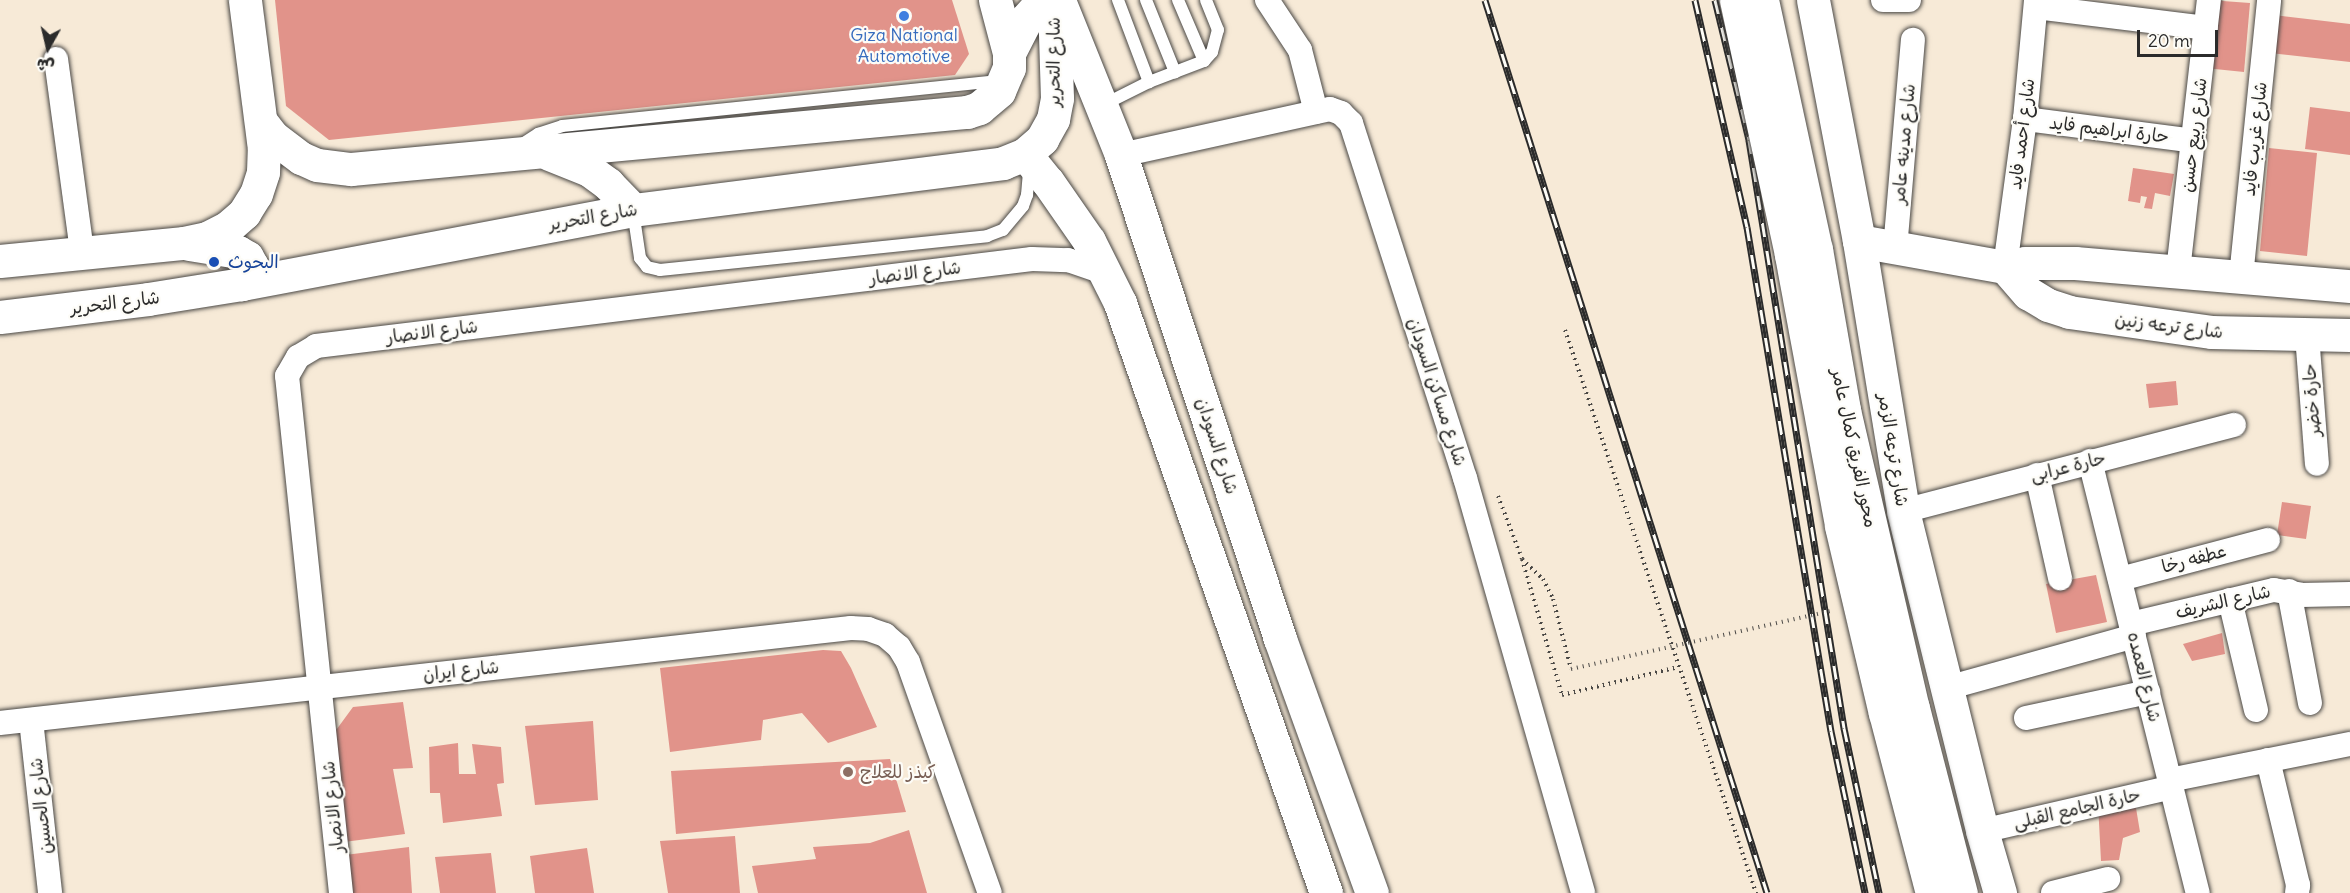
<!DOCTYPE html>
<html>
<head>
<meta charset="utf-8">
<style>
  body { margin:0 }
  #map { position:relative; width:2350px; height:893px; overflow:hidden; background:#f7ead7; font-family:Delius,"Playpen Sans Arabic",sans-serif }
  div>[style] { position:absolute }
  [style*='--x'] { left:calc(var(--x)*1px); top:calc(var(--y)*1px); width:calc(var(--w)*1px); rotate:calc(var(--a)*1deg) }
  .building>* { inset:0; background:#e1938a }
  .path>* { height:4px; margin-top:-2px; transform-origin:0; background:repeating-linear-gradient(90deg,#4a4845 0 1.5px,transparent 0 6px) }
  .roads { filter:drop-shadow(0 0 2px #4a4845) drop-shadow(0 0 2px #4a4845) }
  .lane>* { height:12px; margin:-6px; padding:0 6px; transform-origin:6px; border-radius:6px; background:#fff }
  .street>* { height:24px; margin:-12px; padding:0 12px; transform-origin:12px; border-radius:12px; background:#fff }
  .secondary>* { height:33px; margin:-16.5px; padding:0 16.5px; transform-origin:16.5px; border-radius:16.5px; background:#fff }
  .primary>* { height:33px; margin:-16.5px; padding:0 16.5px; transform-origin:16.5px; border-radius:16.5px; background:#fff }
  .rail>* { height:7px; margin-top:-3.5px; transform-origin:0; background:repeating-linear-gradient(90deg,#fdfcf7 0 14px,#2b2b2b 0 28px); box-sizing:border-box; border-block:2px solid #2b2b2b }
  .path-bridge>* { height:4px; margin-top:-2px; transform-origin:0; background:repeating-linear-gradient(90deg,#4a4845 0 1.5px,transparent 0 6px) }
  .bridges { filter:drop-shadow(0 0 2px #4a4845) drop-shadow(0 0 2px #4a4845) }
  .highway-bridge>* { height:33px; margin:-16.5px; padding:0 16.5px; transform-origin:16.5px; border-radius:16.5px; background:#fff }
  .dots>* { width:16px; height:16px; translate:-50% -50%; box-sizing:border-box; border:3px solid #fdfcf7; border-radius:50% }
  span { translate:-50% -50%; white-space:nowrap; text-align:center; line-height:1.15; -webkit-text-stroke:4.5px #fdfcf7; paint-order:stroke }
  .shop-label { font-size:18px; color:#366cbe }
  .street-label { font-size:18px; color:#2b2b2b }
  .transit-label { font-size:18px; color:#164399 }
  .left { translate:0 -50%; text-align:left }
  .education-label { font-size:18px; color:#785e54 }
  .north { position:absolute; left:18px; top:18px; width:60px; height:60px; -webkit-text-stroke:4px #fdfcf7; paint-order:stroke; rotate:188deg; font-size:16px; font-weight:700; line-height:24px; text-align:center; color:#2b2b2b }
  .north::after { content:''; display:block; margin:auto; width:21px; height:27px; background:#2b2b2b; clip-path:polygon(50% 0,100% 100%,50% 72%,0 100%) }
  .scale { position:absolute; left:2137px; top:30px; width:81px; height:27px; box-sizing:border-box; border:3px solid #2b2b2b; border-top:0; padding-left:8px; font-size:18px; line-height:21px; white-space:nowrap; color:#2b2b2b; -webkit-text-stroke:4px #fdfcf7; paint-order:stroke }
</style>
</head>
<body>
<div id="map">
  <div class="building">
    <div style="clip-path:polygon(275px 0,952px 0,969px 54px,955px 75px,329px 140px,286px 106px)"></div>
    <div style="clip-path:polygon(2209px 0,2250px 3px,2244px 72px,2205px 68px)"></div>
    <div style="clip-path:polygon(2274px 15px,2350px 24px,2350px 62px,2270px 53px)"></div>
    <div style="clip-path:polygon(2310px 107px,2350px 112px,2350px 155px,2305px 149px)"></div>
    <div style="clip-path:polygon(2269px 148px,2317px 153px,2307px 256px,2260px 251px)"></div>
    <div style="clip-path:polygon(2133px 168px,2174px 174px,2170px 196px,2155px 193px,2152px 209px,2144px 208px,2147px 197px,2141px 196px,2140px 203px,2128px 201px)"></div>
    <div style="clip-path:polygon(2176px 381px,2178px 405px,2149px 408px,2146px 384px)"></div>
    <div style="clip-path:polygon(2282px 502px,2311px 506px,2306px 539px,2277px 535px)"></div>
    <div style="clip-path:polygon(2096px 575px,2107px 622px,2056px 633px,2046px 584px)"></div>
    <div style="clip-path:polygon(2222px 633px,2225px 654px,2192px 661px,2183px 644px)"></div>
    <div style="clip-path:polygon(823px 650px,841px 651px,851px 668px,877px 727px,828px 743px,802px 713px,763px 720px,761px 740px,670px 752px,660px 668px)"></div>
    <div style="clip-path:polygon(403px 702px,413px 768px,393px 769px,405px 834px,344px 842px,331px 737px,353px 707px)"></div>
    <div style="clip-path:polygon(593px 721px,598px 800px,535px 805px,525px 726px)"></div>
    <div style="clip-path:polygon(458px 743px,459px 774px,476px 774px,472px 744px,501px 747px,504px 783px,497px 784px,502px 816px,443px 823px,440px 793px,430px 793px,429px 747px)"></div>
    <div style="clip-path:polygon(890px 759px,906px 812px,676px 834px,671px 771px)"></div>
    <div style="clip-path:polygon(2134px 796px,2140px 832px,2123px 838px,2119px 860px,2101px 861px,2098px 804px)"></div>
    <div style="clip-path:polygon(909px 830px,927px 893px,758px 893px,752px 866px,816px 859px,813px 847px,870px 843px)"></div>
    <div style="clip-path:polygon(735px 836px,740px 893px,668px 893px,660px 841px)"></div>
    <div style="clip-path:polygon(409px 847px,412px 893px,350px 893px,345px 855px)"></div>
    <div style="clip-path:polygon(587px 848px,594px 893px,535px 893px,530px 856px)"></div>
    <div style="clip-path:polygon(491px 853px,496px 893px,440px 893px,435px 857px)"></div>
  </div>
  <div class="path">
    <div style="--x:1565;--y:330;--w:595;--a:71.26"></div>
    <div style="--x:1498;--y:496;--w:67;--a:69.1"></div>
    <div style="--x:1522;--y:559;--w:29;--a:44"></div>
    <div style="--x:1543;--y:579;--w:22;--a:63"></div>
    <div style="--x:1553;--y:599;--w:72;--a:75.6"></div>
    <div style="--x:1522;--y:559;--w:142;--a:73.6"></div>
    <div style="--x:1562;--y:695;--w:120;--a:-13.5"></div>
  </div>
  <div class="roads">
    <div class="lane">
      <div style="--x:1118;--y:0;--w:88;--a:69.3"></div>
      <div style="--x:1146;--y:0;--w:78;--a:68.1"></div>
      <div style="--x:1178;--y:0;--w:66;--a:66.9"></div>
      <div style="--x:1103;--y:105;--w:51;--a:-26.6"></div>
      <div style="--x:1149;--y:82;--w:59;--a:-20.9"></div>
      <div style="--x:1204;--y:61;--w:12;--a:-48"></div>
      <div style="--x:1212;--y:52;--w:23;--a:-75"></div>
      <div style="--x:1218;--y:30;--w:32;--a:-112"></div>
      <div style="--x:524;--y:143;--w:17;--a:-33"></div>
      <div style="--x:538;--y:134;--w:25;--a:-18"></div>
      <div style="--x:562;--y:126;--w:439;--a:-5.9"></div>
      <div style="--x:633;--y:211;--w:48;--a:81.5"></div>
      <div style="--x:640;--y:258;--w:11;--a:52"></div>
      <div style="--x:647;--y:267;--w:13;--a:13"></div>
      <div style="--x:660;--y:270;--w:329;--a:-5.9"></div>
      <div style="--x:987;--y:236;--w:17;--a:-21"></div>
      <div style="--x:1003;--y:230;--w:31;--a:-50"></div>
      <div style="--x:1023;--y:206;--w:12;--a:-70"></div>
      <div style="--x:1027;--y:195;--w:25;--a:-85"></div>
    </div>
    <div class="street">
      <div style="--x:1267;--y:0;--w:60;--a:56.6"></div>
      <div style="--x:1300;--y:50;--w:64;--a:75.5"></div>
      <div style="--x:1883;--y:0;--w:26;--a:0"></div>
      <div style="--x:2036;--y:7;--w:171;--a:7"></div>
      <div style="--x:56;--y:59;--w:194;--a:82.3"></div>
      <div style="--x:2025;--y:119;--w:170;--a:7.4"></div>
      <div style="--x:1121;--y:155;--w:214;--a:-12.4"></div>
      <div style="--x:1330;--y:109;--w:12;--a:20"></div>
      <div style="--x:1341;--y:113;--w:14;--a:45"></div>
      <div style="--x:1351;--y:123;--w:373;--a:72.2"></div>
      <div style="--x:1465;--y:478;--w:431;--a:74.1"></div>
      <div style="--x:1895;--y:249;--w:210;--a:-85.1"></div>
      <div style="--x:2005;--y:267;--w:149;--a:-82.3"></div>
      <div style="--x:2025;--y:119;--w:120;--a:-84.7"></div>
      <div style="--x:2178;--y:271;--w:273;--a:-83.5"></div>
      <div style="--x:2241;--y:277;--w:278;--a:-84.2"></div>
      <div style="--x:2307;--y:335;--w:129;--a:85.6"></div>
      <div style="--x:2090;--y:461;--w:445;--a:76"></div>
      <div style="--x:2037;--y:475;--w:106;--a:77.4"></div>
      <div style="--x:1903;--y:511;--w:342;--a:-14.6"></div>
      <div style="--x:2120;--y:579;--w:153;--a:-14.8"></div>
      <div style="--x:2289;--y:591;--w:114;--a:79.4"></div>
      <div style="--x:2230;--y:600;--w:113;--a:76.7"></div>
      <div style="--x:2131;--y:624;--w:147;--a:-13.4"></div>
      <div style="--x:2274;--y:590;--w:27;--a:10"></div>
      <div style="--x:2301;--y:595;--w:49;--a:-1.2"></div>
      <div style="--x:1947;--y:688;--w:194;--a:-15.5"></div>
      <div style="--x:2026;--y:718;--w:125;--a:-12"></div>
      <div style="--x:31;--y:720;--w:174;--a:83.7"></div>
      <div style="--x:0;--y:723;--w:856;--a:-6.37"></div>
      <div style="--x:851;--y:628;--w:17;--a:3"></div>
      <div style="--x:868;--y:629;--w:18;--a:19"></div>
      <div style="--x:885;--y:635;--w:18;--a:41"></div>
      <div style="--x:899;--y:647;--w:17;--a:59"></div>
      <div style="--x:908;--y:662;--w:245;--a:70.5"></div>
      <div style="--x:2268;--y:760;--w:129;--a:76.5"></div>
      <div style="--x:2298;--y:885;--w:8;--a:97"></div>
      <div style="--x:2170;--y:780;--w:184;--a:-11.3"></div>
      <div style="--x:1982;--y:831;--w:195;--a:-13"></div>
      <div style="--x:341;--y:893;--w:520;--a:-95.96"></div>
      <div style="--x:287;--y:376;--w:22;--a:-60"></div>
      <div style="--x:298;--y:357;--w:21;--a:-31"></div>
      <div style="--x:316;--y:346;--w:721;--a:-6.93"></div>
      <div style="--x:1032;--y:259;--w:36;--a:2"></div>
      <div style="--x:1068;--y:260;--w:40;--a:18.9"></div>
      <div style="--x:2053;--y:893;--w:57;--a:-14.3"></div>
    </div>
    <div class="secondary">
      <div style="--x:1813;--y:0;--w:245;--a:79.2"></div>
      <div style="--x:1859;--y:241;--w:274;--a:80.7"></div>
      <div style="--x:1903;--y:511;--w:330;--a:76.1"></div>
      <div style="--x:1982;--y:831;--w:65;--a:73.8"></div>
      <div style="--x:1859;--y:241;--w:148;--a:10.1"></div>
      <div style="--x:2005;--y:267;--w:20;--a:-11"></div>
      <div style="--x:2025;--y:263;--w:50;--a:0"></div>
      <div style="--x:2075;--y:263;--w:276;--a:4.8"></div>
      <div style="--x:2005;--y:267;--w:35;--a:49"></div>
      <div style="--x:2028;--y:293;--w:23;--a:31"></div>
      <div style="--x:2048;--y:305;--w:22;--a:18"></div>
      <div style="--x:2069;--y:312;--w:143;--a:8"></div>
      <div style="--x:2211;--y:332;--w:139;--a:1.2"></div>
    </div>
    <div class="primary">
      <div style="--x:1060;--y:3;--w:164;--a:68.1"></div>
      <div style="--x:1121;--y:155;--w:509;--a:71.81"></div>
      <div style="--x:1280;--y:639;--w:270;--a:70.1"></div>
      <div style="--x:1009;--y:53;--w:38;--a:-63"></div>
      <div style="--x:1026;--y:19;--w:25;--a:-48"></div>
      <div style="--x:262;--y:123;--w:18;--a:52"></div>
      <div style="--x:273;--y:137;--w:35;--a:37"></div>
      <div style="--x:301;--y:158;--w:17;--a:24"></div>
      <div style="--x:317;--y:165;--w:34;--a:7"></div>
      <div style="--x:351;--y:169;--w:619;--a:-5.29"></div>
      <div style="--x:967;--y:112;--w:13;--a:-18"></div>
      <div style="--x:979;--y:108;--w:26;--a:-40"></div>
      <div style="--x:999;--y:91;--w:25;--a:-67"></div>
      <div style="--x:1009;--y:68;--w:15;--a:-90"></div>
      <div style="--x:1009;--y:53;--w:55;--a:-104.8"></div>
      <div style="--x:549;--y:154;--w:43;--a:21.8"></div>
      <div style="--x:589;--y:170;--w:24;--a:36"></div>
      <div style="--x:608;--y:184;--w:36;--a:46"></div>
      <div style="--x:1025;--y:154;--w:36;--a:51"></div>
      <div style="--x:1048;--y:182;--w:72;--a:55.2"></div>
      <div style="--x:1089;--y:241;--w:69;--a:63.4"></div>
      <div style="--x:1120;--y:303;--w:625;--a:70.75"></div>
      <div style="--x:189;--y:244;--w:50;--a:9.3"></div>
      <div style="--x:238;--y:252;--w:10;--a:29"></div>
      <div style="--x:247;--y:257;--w:10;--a:61"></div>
      <div style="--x:252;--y:266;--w:11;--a:100"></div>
      <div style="--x:250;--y:277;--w:11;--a:139"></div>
      <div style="--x:0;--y:261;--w:185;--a:-5.6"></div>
      <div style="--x:184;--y:243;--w:24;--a:-12"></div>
      <div style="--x:207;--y:238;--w:22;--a:-27"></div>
      <div style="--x:227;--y:228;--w:23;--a:-41"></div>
      <div style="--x:244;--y:213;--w:22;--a:-58"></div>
      <div style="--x:256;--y:194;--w:23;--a:-72"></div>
      <div style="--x:263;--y:172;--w:23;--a:-88"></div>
      <div style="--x:264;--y:149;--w:150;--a:-97.3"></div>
      <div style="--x:0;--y:317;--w:149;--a:-6.9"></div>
      <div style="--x:148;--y:299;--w:95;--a:-9.1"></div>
      <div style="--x:242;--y:284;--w:398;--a:-10.7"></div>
      <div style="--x:633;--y:210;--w:373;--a:-7.2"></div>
      <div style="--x:1003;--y:163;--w:24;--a:-22"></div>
      <div style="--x:1025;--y:154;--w:23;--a:-41"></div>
      <div style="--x:1042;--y:139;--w:23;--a:-61"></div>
      <div style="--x:1053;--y:119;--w:21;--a:-79"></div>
      <div style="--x:1057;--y:98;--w:98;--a:-91.8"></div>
    </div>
  </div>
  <div class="rail">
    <div style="--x:1485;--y:0;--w:936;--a:72.47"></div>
    <div style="--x:1695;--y:0;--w:233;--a:77.1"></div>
    <div style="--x:1747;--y:227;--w:511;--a:80.54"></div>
    <div style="--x:1831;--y:731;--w:166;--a:78.1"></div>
    <div style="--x:1715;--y:0;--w:144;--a:76.3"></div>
    <div style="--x:1749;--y:140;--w:596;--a:80.82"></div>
    <div style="--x:1844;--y:728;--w:169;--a:78"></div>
  </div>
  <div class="path-bridge">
    <div style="--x:1571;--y:669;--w:266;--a:-12.6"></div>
  </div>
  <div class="bridges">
    <div class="highway-bridge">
      <div style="--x:1736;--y:0;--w:261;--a:77.8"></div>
      <div style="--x:1791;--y:255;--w:276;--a:79.5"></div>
      <div style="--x:1841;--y:526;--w:192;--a:76.8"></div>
      <div style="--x:1885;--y:713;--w:186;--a:75.4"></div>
      <div style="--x:1762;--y:0;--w:255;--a:77.8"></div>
      <div style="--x:1816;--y:249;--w:163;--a:80.1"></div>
      <div style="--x:1844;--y:410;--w:306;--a:77"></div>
      <div style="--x:1913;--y:708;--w:191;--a:75.5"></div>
    </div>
  </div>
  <div class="dots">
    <div style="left:904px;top:16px;background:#3f7fe0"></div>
    <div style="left:214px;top:262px;background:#1a4fb4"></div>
    <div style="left:848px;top:772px;background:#8d6e63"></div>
  </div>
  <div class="shop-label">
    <span style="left:904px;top:46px">Giza National<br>Automotive</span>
  </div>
  <div class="street-label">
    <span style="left:1054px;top:62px;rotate:-90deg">شارع التحرير</span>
    <span style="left:2109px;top:130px;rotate:7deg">حارة ابراهيم فايد</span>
    <span style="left:2022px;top:134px;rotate:-83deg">شارع أحمد فايد</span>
    <span style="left:2194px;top:135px;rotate:-83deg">شارع ربيع حسن</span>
    <span style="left:2255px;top:139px;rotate:-84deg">شارع غريب فايد</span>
    <span style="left:1904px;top:144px;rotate:-85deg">شارع مدينه عامر</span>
    <span style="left:593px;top:217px;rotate:-10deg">شارع التحرير</span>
    <span style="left:915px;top:273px;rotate:-7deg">شارع الانصار</span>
    <span style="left:115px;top:303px;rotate:-7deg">شارع التحرير</span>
    <span style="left:2169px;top:326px;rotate:7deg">شارع ترعه زنين</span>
    <span style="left:432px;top:332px;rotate:-7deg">شارع الانصار</span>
    <span style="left:1437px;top:392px;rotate:72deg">شارع مساكن السودان</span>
    <span style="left:2312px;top:400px;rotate:-94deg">حارة خضر</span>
    <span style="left:1217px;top:446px;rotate:72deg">شارع السودان</span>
    <span style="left:1854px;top:448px;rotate:78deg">محور الفريق كمال عامر</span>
    <span style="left:1893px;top:450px;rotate:81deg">شارع ترعه الزمر</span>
    <span style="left:2068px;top:467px;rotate:-14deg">حارة عرابى</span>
    <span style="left:2194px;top:559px;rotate:-15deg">عطفه رخا</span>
    <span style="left:2223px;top:602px;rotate:-13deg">شارع الشريف</span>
    <span style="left:461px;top:671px;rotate:-6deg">شارع ايران</span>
    <span style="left:2144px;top:677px;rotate:76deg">شارع العمده</span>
    <span style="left:41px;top:806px;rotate:-96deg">شارع الحسين</span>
    <span style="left:333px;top:807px;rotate:-96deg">شارع الانصار</span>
    <span style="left:2077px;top:809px;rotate:-13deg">حارة الجامع القبلى</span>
  </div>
  <div class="transit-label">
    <span class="left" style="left:228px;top:262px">البحوث</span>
  </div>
  <div class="education-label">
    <span class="left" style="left:860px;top:772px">كيذز للعلاج</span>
  </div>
  <div class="north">ش</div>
  <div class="scale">20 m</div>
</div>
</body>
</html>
